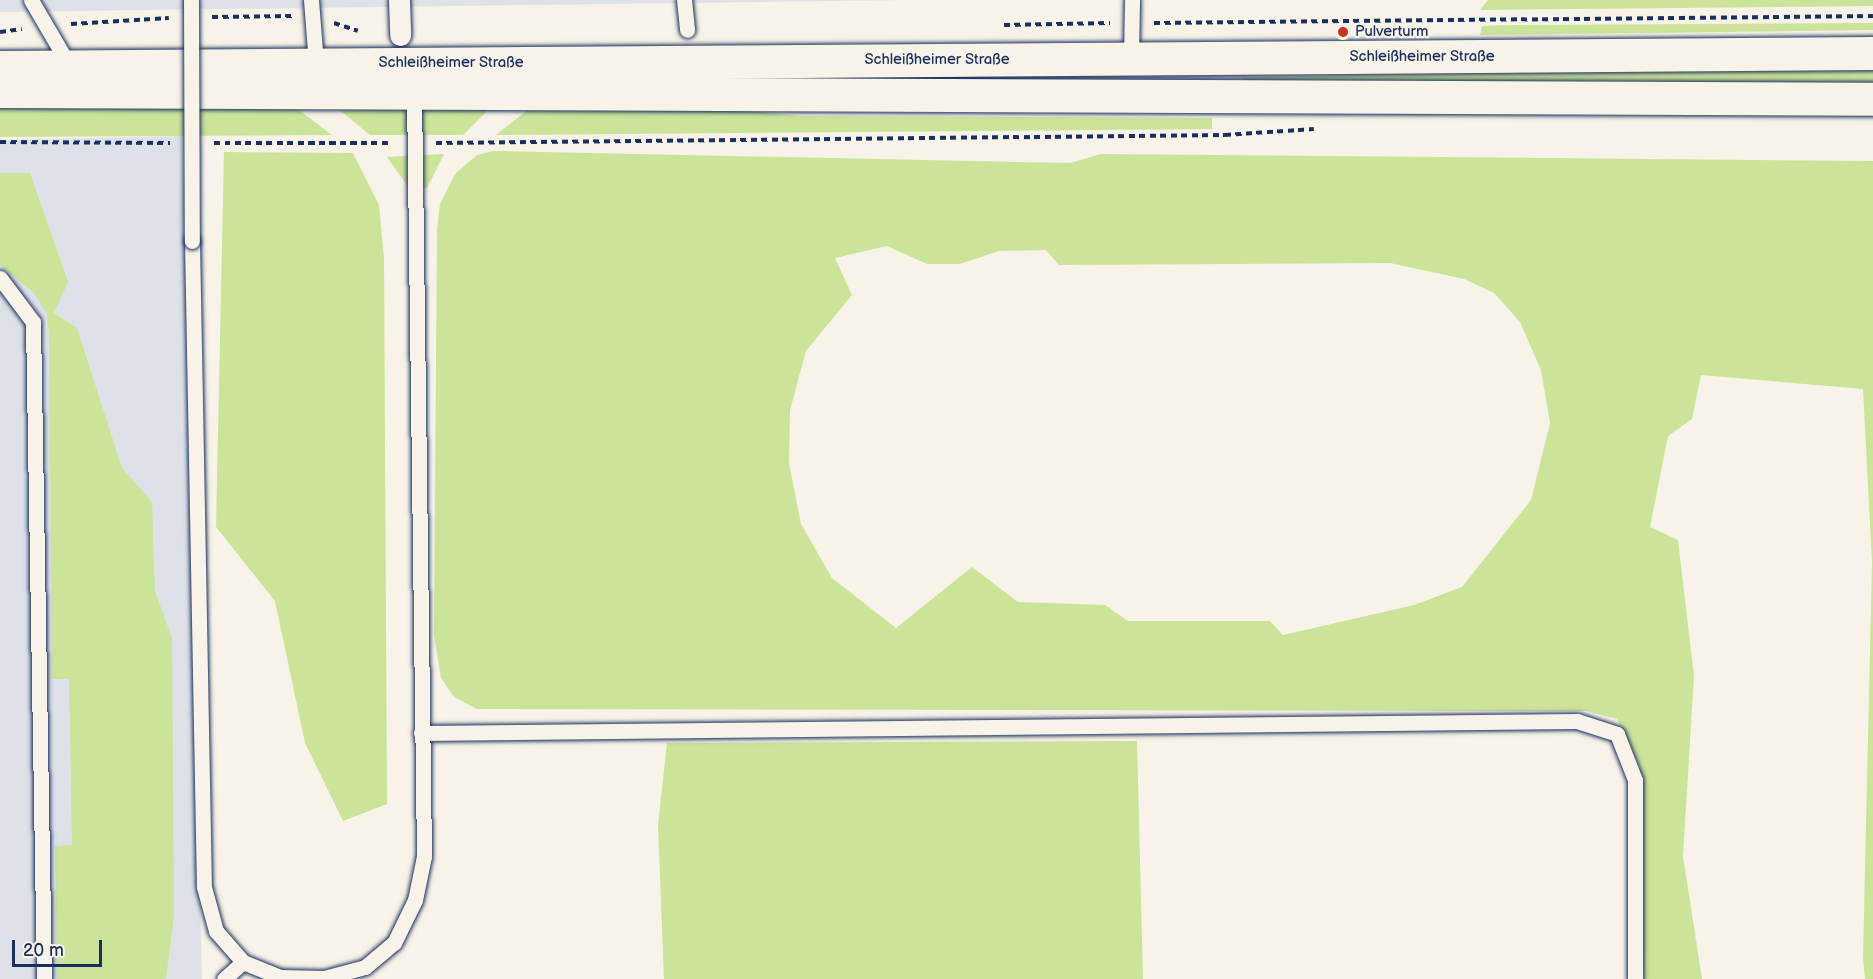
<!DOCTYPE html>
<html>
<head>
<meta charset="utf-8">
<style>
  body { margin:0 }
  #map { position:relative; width:1873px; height:979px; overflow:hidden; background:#f7f3e8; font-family:"Balsamiq Sans",sans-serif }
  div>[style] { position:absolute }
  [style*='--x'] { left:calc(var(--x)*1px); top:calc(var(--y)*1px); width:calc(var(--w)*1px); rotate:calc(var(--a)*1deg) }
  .built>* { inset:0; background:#dee2e8 }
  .green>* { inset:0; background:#cbe49a }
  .path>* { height:4px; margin-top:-2px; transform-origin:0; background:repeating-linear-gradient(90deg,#1b2f5e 0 6px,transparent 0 10.5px) }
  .roads { filter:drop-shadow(0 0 2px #1b2f5e) drop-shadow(0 0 2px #1b2f5e) }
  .service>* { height:15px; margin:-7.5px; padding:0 7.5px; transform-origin:7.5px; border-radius:7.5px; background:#f7f3e8 }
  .pedestrian>* { height:21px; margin:-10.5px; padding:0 10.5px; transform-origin:10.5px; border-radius:10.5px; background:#f7f3e8 }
  .secondary>* { height:33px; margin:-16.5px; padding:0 16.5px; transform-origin:16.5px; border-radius:16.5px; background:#f7f3e8 }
  .bridges { filter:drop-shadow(0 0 2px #1b2f5e) drop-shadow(0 0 2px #1b2f5e) }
  .service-bridge>* { height:15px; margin:-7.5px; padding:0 7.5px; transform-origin:7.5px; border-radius:7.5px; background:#f7f3e8 }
  .dots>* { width:16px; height:16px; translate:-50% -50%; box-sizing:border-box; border:3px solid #f7f3e8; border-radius:50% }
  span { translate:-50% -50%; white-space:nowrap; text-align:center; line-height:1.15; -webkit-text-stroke:4.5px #f7f3e8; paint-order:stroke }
  .poi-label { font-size:15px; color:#1b2f5e }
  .left { translate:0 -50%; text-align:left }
  .street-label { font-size:15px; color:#1b2f5e }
  .scale { position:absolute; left:12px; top:940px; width:90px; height:27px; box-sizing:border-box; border:3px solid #1b2f5e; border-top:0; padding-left:8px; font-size:18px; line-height:21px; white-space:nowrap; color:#1b2f5e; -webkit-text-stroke:4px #f7f3e8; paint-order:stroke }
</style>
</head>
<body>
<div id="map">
  <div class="built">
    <div style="clip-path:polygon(0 0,910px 0,0 12px)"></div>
    <div style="clip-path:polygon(182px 136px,202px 979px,0 979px,0 140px)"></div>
  </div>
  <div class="green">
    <div style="clip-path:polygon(1488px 0,1873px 0,1873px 6px,1480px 10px)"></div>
    <div style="clip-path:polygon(1873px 23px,1873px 30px,1480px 35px,1482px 26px,1510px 25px)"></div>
    <div style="clip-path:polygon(1873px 62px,1873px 87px,1243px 87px,1243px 78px)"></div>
    <div style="clip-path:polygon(0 103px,295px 107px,332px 135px,0 137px)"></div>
    <div style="clip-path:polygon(535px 104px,701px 107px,802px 116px,1212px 118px,1212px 129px,496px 135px)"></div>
    <div style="clip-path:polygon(491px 107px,463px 135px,370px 135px,337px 108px)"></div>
    <div style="clip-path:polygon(evenodd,493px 151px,1070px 163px,1101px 154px,1873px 161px,1873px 979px,1865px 979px,1863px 958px,1872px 563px,1863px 389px,1701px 375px,1692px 419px,1668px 436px,1650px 527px,1678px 540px,1694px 676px,1683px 856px,1702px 979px,1644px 979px,1640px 767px,1617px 719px,1586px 711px,477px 709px,454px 697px,441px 678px,434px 635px,437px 230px,440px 204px,455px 174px,477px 155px,493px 151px,887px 246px,927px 264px,960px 264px,999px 251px,1046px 250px,1059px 265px,1390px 263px,1464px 279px,1494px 293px,1520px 322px,1541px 370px,1550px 423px,1531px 500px,1462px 587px,1414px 605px,1283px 635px,1270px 621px,1128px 621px,1105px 605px,1018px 602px,972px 567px,896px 628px,832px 578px,801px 524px,789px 463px,790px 410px,806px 351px,852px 295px,835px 258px,887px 246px)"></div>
    <div style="clip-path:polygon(224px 152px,353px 153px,379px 205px,384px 258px,387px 804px,343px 821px,305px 743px,275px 601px,216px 527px)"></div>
    <div style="clip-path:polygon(444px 154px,427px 188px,409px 188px,387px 157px)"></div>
    <div style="clip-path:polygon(0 173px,30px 173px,68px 282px,54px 313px,77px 328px,122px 468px,152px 502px,155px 591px,172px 638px,174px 916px,166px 979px,57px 979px,55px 846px,72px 845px,69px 679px,52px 679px,49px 336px,47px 314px,34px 293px,0 265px)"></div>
    <div style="clip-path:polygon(1137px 741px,1143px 979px,664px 979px,658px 825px,667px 743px)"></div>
  </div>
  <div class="path">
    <div style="--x:212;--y:17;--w:80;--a:-0.7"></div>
    <div style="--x:334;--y:23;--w:25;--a:18"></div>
    <div style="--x:1154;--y:23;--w:719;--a:-0.56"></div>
    <div style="--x:71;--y:24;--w:98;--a:-3.5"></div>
    <div style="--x:1004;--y:25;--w:106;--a:-1.1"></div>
    <div style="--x:0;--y:32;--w:22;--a:-8"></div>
    <div style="--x:0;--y:142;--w:170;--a:0.3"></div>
    <div style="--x:214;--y:143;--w:178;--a:0"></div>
    <div style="--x:436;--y:143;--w:789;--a:-0.58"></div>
    <div style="--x:1225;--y:135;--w:89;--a:-3.9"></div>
  </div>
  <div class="roads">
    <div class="service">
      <div style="--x:31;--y:0;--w:75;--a:59.7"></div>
      <div style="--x:311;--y:0;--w:63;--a:85.5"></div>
      <div style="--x:684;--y:0;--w:30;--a:84"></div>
      <div style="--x:1131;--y:58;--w:58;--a:-89"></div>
      <div style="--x:192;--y:241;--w:646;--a:88.94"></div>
      <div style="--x:204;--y:887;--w:46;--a:74.7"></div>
      <div style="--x:216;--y:931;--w:41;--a:48.9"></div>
      <div style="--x:243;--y:962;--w:40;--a:22"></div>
      <div style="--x:280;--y:977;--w:44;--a:1.3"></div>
      <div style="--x:324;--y:978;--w:42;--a:-15"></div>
      <div style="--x:365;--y:967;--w:38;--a:-40"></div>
      <div style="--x:394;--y:943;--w:48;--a:-64"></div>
      <div style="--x:415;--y:900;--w:45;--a:-78.4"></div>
      <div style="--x:424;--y:856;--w:764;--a:-90.75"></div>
      <div style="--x:0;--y:278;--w:55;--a:53.1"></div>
      <div style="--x:33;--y:322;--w:657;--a:89.04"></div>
      <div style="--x:421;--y:733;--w:1156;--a:-0.59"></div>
      <div style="--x:1577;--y:721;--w:42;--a:18"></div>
      <div style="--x:1617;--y:734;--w:49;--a:68.6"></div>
      <div style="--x:1635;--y:780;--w:199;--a:90"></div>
      <div style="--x:224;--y:979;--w:25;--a:-42"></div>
    </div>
    <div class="pedestrian">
      <div style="--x:399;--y:0;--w:35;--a:88"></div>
    </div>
    <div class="secondary">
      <div style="--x:0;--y:67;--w:1873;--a:-0.43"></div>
      <div style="--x:0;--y:91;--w:1873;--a:0.24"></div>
    </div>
  </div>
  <div class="bridges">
    <div class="service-bridge">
      <div style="--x:191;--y:0;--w:241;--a:89.8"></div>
    </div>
  </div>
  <div class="dots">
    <div style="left:1343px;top:32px;background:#c8321e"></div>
  </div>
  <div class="poi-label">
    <span class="left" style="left:1355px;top:32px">Pulverturm</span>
  </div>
  <div class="street-label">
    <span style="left:1422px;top:57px">Schleißheimer Straße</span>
    <span style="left:937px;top:60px">Schleißheimer Straße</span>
    <span style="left:451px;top:63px">Schleißheimer Straße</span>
  </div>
  <div class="scale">20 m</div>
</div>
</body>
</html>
